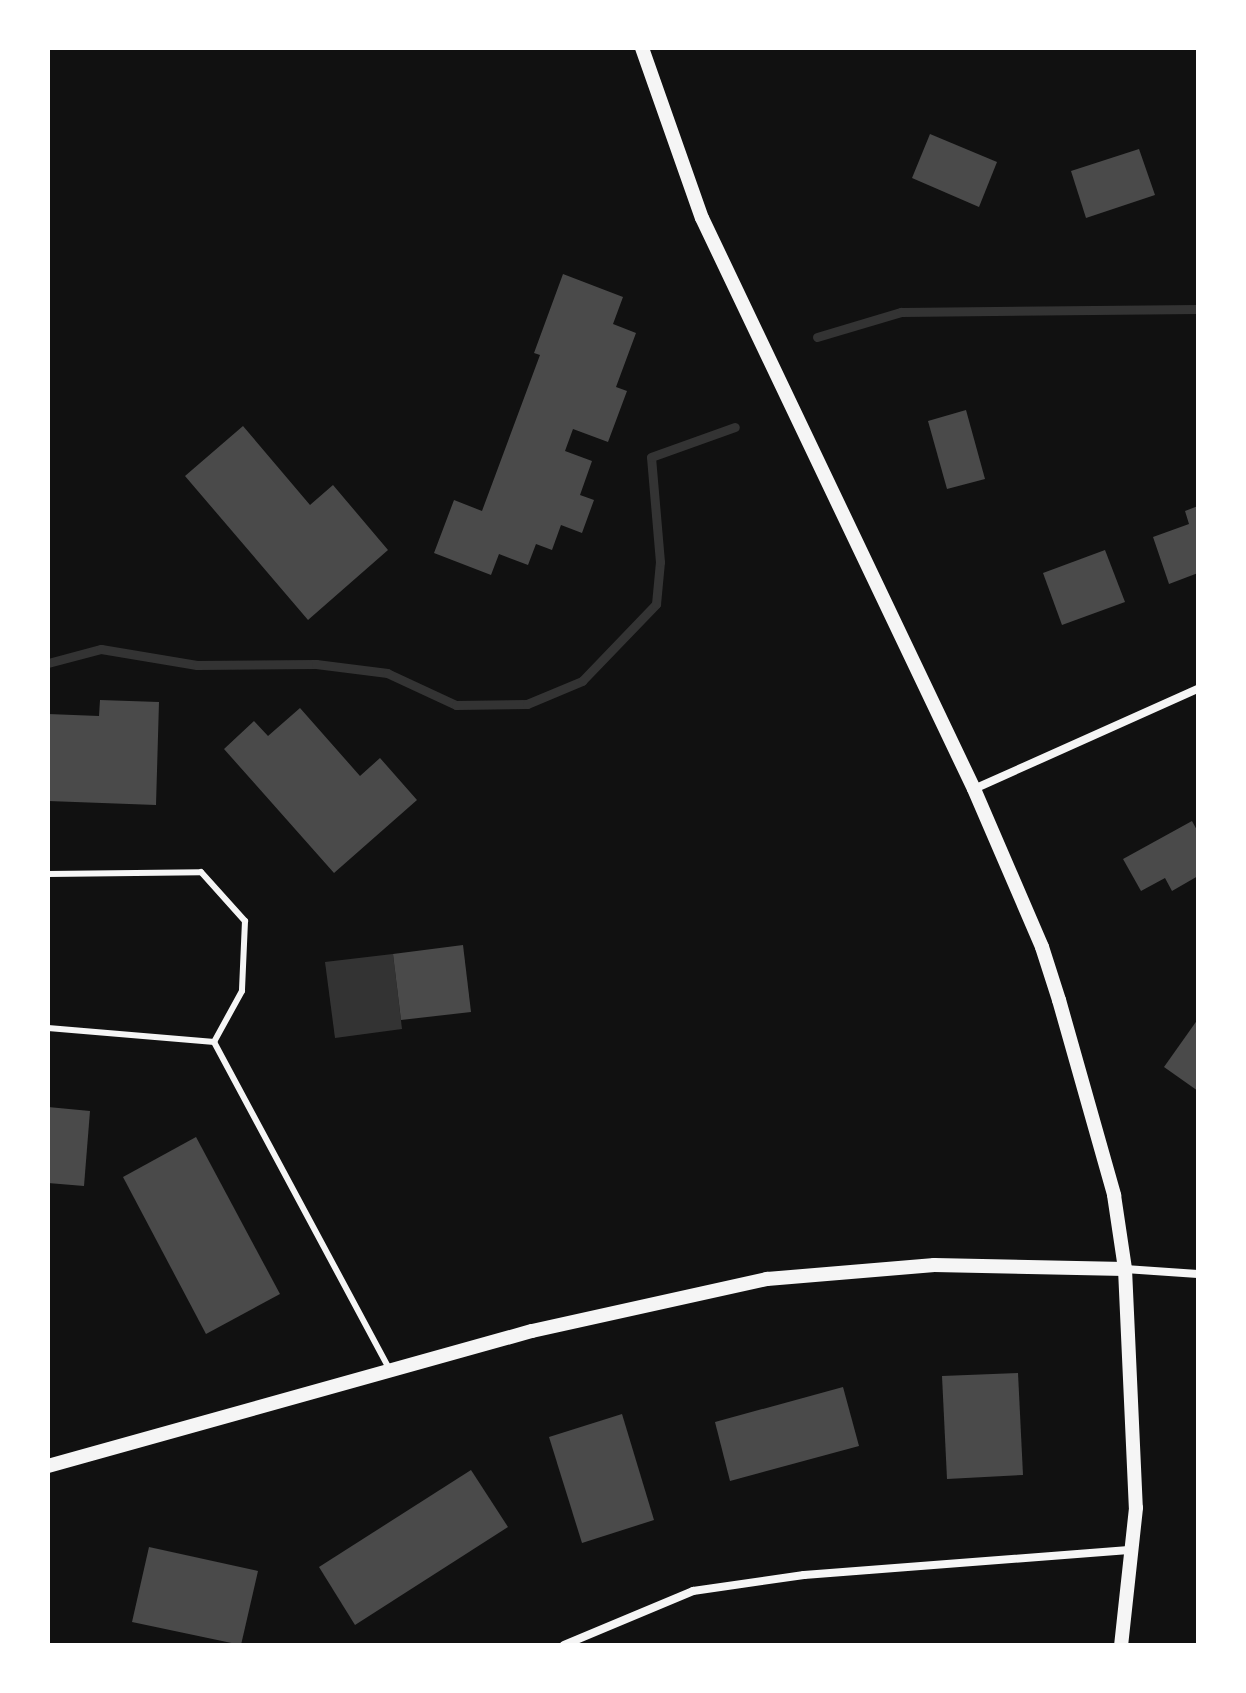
<!DOCTYPE html>
<html>
<head>
<meta charset="utf-8">
<style>
  body { margin:0 }
  #map { position:relative; width:1246px; height:1693px; overflow:hidden; background:#111; font-family:"Noto Sans",sans-serif }
  div>[style] { position:absolute }
  [style*='--x'] { left:calc(var(--x)*1px); top:calc(var(--y)*1px); width:calc(var(--w)*1px); rotate:calc(var(--a)*1deg) }
  .water>* { inset:0; background:#333 }
  .stream>* { height:9px; margin:-4.5px; padding:0 4.5px; transform-origin:4.5px; border-radius:4.5px; background:#333 }
  .building>* { inset:0; background:#4a4a4a }
  .service>* { height:6px; margin:-3px; padding:0 3px; transform-origin:3px; border-radius:3px; background:#f5f5f5 }
  .minor>* { height:8px; margin:-4px; padding:0 4px; transform-origin:4px; border-radius:4px; background:#f5f5f5 }
  .tertiary>* { height:14px; margin:-7px; padding:0 7px; transform-origin:7px; border-radius:7px; background:#f5f5f5 }
  span { translate:-50% -50%; white-space:nowrap; text-align:center; line-height:1.15; -webkit-text-stroke:7px #fff; paint-order:stroke }
  .frame { position:absolute; inset:0; border:50px solid #fff; pointer-events:none }
</style>
</head>
<body>
<div id="map">
  <div class="water">
    <div style="clip-path:polygon(393px 954px,402px 1029px,335px 1038px,325px 962px)"></div>
  </div>
  <div class="stream">
    <div style="--x:817;--y:337;--w:88;--a:-16.6"></div>
    <div style="--x:901;--y:312;--w:297;--a:-0.6"></div>
    <div style="--x:48;--y:663;--w:55;--a:-14.8"></div>
    <div style="--x:101;--y:649;--w:97;--a:9.5"></div>
    <div style="--x:197;--y:665;--w:119;--a:-0.5"></div>
    <div style="--x:316;--y:664;--w:72;--a:7.2"></div>
    <div style="--x:387;--y:673;--w:76;--a:24.9"></div>
    <div style="--x:456;--y:705;--w:71;--a:-0.8"></div>
    <div style="--x:527;--y:704;--w:60;--a:-22.7"></div>
    <div style="--x:582;--y:681;--w:107;--a:-46.1"></div>
    <div style="--x:656;--y:604;--w:42;--a:-84.6"></div>
    <div style="--x:660;--y:562;--w:105;--a:-94.9"></div>
    <div style="--x:651;--y:457;--w:89;--a:-19.7"></div>
  </div>
  <div class="building">
    <div style="clip-path:polygon(930px 134px,997px 162px,979px 207px,912px 178px)"></div>
    <div style="clip-path:polygon(1139px 149px,1155px 195px,1086px 218px,1071px 171px)"></div>
    <div style="clip-path:polygon(563px 274px,623px 297px,613px 324px,636px 333px,616px 387px,627px 391px,608px 442px,573px 429px,565px 451px,592px 461px,580px 495px,594px 500px,582px 533px,561px 525px,552px 550px,536px 544px,528px 565px,499px 554px,491px 575px,434px 553px,454px 500px,482px 511px,540px 355px,534px 353px)"></div>
    <div style="clip-path:polygon(966px 410px,985px 479px,947px 489px,928px 421px)"></div>
    <div style="clip-path:polygon(243px 426px,310px 505px,333px 485px,388px 550px,308px 620px,185px 476px)"></div>
    <div style="clip-path:polygon(1198px 506px,1198px 573px,1169px 584px,1153px 537px,1189px 524px,1185px 511px)"></div>
    <div style="clip-path:polygon(1105px 550px,1125px 602px,1062px 625px,1043px 573px)"></div>
    <div style="clip-path:polygon(100px 700px,159px 702px,156px 805px,48px 801px,48px 714px,99px 716px)"></div>
    <div style="clip-path:polygon(300px 708px,360px 776px,380px 758px,417px 800px,334px 873px,224px 749px,254px 721px,268px 736px)"></div>
    <div style="clip-path:polygon(1192px 821px,1198px 832px,1198px 876px,1172px 891px,1165px 878px,1141px 891px,1123px 859px)"></div>
    <div style="clip-path:polygon(463px 945px,471px 1012px,401px 1020px,393px 954px)"></div>
    <div style="clip-path:polygon(1198px 1019px,1198px 1091px,1164px 1067px)"></div>
    <div style="clip-path:polygon(48px 1107px,90px 1111px,84px 1186px,48px 1183px)"></div>
    <div style="clip-path:polygon(196px 1137px,280px 1294px,206px 1334px,123px 1177px)"></div>
    <div style="clip-path:polygon(1018px 1373px,1023px 1475px,947px 1479px,942px 1376px)"></div>
    <div style="clip-path:polygon(843px 1387px,859px 1446px,730px 1481px,715px 1422px)"></div>
    <div style="clip-path:polygon(622px 1414px,654px 1520px,582px 1543px,549px 1437px)"></div>
    <div style="clip-path:polygon(471px 1470px,508px 1527px,355px 1625px,319px 1567px)"></div>
    <div style="clip-path:polygon(149px 1547px,258px 1571px,241px 1645px,132px 1622px)"></div>
  </div>
  <div class="service">
    <div style="--x:48;--y:874;--w:153;--a:-0.7"></div>
    <div style="--x:201;--y:872;--w:66;--a:48.1"></div>
    <div style="--x:245;--y:921;--w:70;--a:92.5"></div>
    <div style="--x:242;--y:991;--w:58;--a:118.8"></div>
    <div style="--x:48;--y:1028;--w:167;--a:4.8"></div>
    <div style="--x:214;--y:1042;--w:372;--a:61.8"></div>
  </div>
  <div class="minor">
    <div style="--x:974;--y:789;--w:245;--a:-24.1"></div>
    <div style="--x:1125;--y:1269;--w:73;--a:3.9"></div>
    <div style="--x:564;--y:1645;--w:140;--a:-22.7"></div>
    <div style="--x:693;--y:1591;--w:112;--a:-8.2"></div>
    <div style="--x:804;--y:1575;--w:329;--a:-4.4"></div>
  </div>
  <div class="tertiary">
    <div style="--x:642;--y:48;--w:180;--a:70.6"></div>
    <div style="--x:702;--y:218;--w:632;--a:64.53"></div>
    <div style="--x:974;--y:789;--w:172;--a:66.7"></div>
    <div style="--x:1042;--y:947;--w:56;--a:72.2"></div>
    <div style="--x:1059;--y:1000;--w:203;--a:74.2"></div>
    <div style="--x:1114;--y:1195;--w:75;--a:81.5"></div>
    <div style="--x:1125;--y:1269;--w:239;--a:87.4"></div>
    <div style="--x:1136;--y:1508;--w:138;--a:96.2"></div>
    <div style="--x:48;--y:1466;--w:502;--a:-15.59"></div>
    <div style="--x:532;--y:1331;--w:241;--a:-12.5"></div>
    <div style="--x:767;--y:1279;--w:168;--a:-4.8"></div>
    <div style="--x:934;--y:1265;--w:191;--a:1.2"></div>
  </div>
  <div class="frame"></div>
</div>
</body>
</html>
